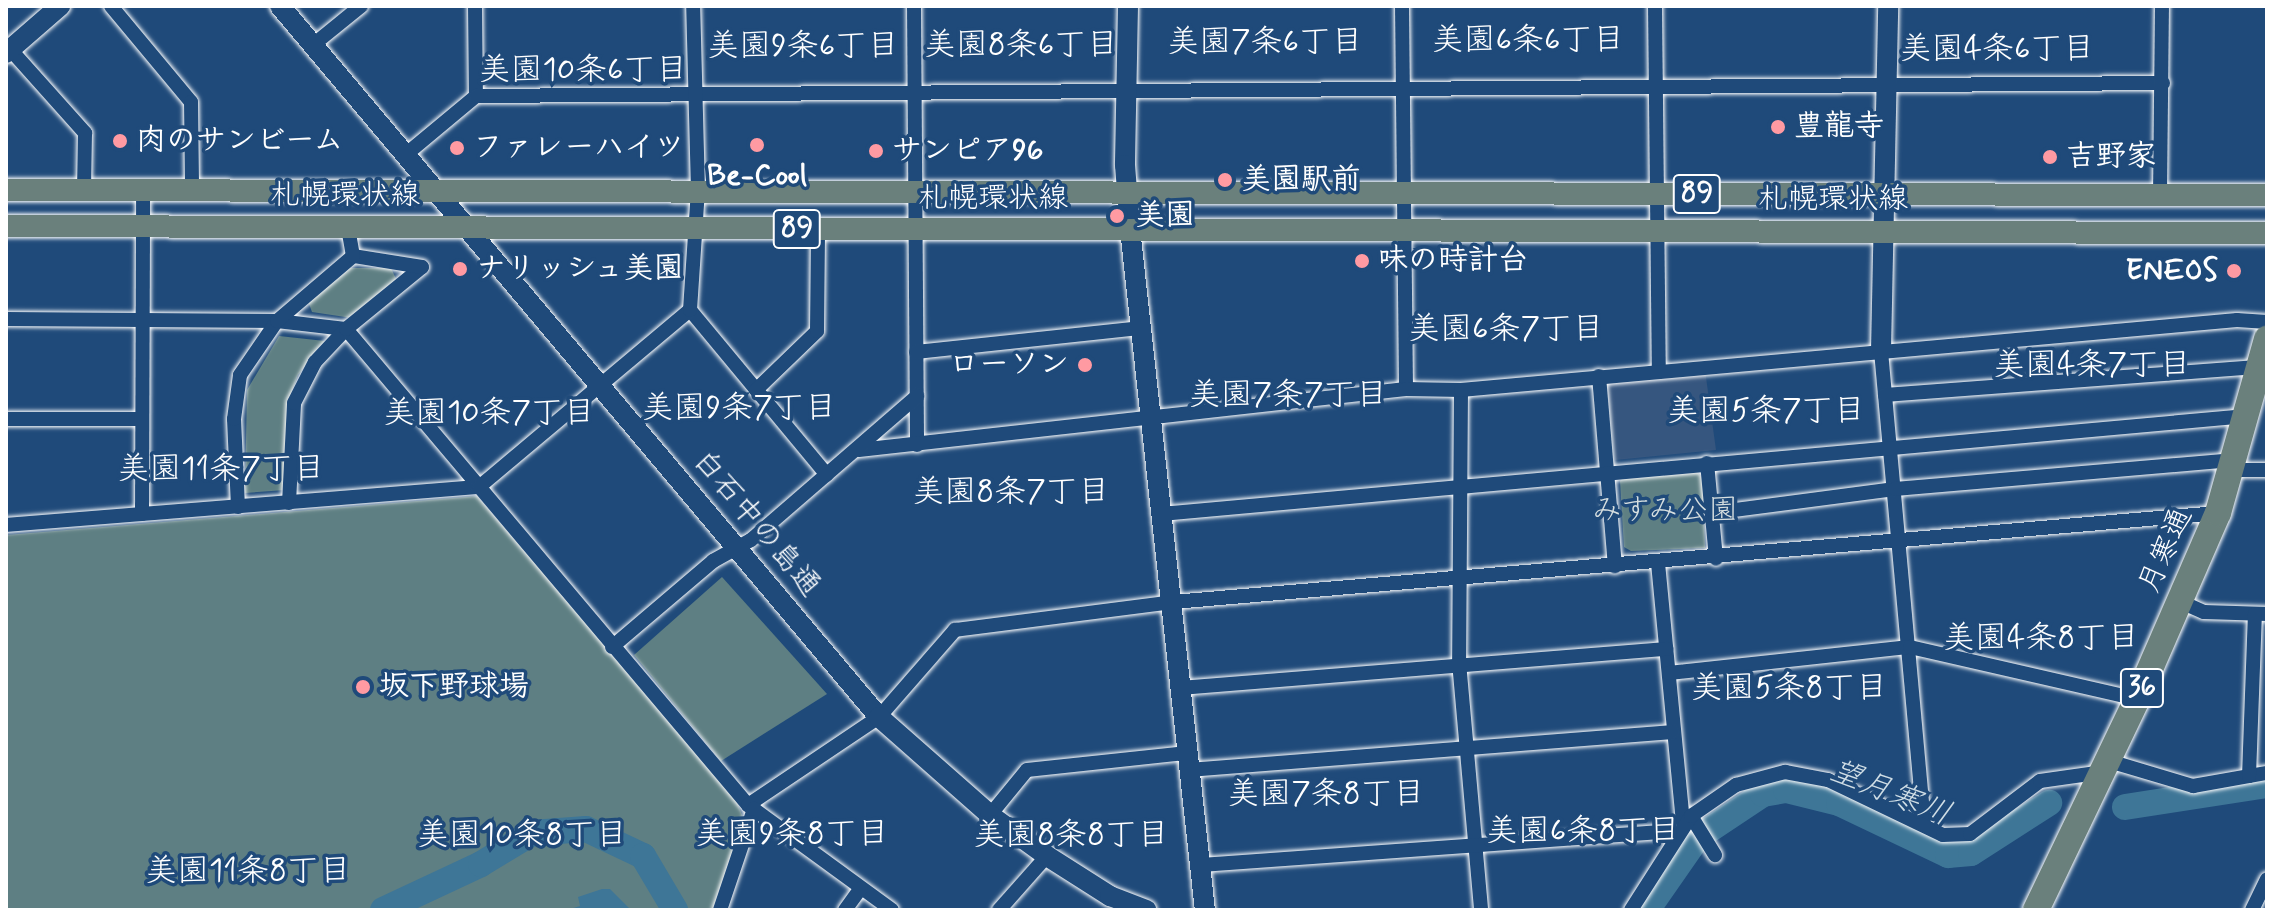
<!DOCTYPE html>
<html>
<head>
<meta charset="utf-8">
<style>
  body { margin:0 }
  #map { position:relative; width:2273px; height:916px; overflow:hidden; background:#1f4a7a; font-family:Mynerve,"Klee One",sans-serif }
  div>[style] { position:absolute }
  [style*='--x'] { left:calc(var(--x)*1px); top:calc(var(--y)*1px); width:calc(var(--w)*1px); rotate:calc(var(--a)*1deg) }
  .built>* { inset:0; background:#36567f }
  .green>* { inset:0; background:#5e7f83 }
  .water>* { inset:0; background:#3e7697 }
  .river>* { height:26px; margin:-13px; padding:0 13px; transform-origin:13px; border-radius:13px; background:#3e7697 }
  .roads { filter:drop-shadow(0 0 2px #fff) drop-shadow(0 0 2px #fff) }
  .street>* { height:14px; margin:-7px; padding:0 7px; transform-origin:7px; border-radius:7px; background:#1f4a7a }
  .secondary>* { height:20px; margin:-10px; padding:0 10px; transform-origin:10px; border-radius:10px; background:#1f4a7a }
  .primary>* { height:22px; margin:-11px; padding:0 11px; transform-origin:11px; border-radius:11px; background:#6a807c }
  .highway>* { height:26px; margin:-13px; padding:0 13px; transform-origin:13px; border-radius:13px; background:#6a807c }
  .dots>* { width:22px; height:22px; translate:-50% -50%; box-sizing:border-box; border:4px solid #1f4a7a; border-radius:50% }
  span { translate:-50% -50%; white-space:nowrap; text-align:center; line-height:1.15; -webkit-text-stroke:7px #1f4a7a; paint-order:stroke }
  .shield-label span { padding:2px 6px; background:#1f4a7a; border:2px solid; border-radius:6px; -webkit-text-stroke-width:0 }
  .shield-label { font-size:28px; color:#fff; font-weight:700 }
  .poi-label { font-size:30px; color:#fff; font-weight:700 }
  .left { translate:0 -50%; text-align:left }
  .right { translate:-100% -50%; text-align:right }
  .street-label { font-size:30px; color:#fff }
  .park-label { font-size:30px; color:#d7dfe0 }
  .neighbourhood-label { font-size:32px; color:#fff }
  .water-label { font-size:32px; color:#cfdde5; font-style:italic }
  .frame { position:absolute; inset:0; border:8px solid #fff; pointer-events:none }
</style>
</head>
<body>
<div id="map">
  <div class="built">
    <div style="clip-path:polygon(1705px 370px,1716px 450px,1615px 460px,1607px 383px)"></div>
  </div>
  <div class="green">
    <div style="clip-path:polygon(350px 268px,391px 268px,397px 281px,352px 318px,312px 312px,308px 301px)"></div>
    <div style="clip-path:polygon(279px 336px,325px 341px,298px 375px,288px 401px,285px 490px,245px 493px,247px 390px)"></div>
    <div style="clip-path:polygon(1696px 471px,1703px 479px,1705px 548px,1631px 551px,1624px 547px,1620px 481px,1627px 474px)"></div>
    <div style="clip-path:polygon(477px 496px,733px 793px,743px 817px,715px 910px,6px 910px,6px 535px)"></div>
    <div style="clip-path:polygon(722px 577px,827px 694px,721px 761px,634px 655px)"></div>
  </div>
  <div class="water">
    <div style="clip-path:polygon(602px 889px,610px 889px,631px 910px,567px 910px,580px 906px,578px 897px)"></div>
  </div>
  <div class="river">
    <div style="--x:2125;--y:807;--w:144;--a:-8.8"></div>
    <div style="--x:383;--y:910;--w:108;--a:-25.1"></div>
    <div style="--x:481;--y:864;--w:60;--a:-31.3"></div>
    <div style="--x:532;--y:833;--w:54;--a:-4.2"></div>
    <div style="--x:586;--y:829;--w:63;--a:25.3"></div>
    <div style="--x:643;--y:856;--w:63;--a:59.3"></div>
    <div style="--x:1647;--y:910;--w:88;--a:-55.2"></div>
    <div style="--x:1697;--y:838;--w:79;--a:-33.7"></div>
    <div style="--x:1763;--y:794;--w:23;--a:-10"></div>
    <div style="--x:1786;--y:790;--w:55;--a:13.8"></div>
    <div style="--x:1839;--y:803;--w:121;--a:25.5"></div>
    <div style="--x:1948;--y:855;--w:23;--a:-5"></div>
    <div style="--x:1971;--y:853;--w:93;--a:-32.7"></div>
  </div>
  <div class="roads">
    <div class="street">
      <div style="--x:111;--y:6;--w:125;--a:50.2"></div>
      <div style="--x:191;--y:102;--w:88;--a:89.3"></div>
      <div style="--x:475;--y:6;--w:90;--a:89.4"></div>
      <div style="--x:914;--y:6;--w:439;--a:89.6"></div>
      <div style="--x:1402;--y:6;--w:383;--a:89.4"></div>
      <div style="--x:1655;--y:6;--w:366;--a:89.4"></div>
      <div style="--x:313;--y:45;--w:62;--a:-39.1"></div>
      <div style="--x:10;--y:49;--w:113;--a:48.2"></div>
      <div style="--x:85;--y:133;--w:57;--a:91"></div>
      <div style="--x:404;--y:156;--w:94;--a:-39.8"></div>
      <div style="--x:476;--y:96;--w:1687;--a:-0.44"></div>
      <div style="--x:2160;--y:195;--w:189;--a:-89.4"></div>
      <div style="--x:690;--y:310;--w:214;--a:50.3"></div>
      <div style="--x:6;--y:319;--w:271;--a:0.4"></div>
      <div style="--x:277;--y:321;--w:69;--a:6.6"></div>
      <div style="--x:346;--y:329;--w:623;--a:49.82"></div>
      <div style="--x:748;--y:805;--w:178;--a:36.1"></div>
      <div style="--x:1881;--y:351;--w:473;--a:84.8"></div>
      <div style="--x:916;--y:352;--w:227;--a:-6.1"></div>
      <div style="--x:1599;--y:376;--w:191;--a:85.2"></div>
      <div style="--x:756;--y:390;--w:85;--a:-44"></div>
      <div style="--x:817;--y:331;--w:102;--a:-89.4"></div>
      <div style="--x:1461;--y:390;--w:272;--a:90.4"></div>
      <div style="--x:1459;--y:662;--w:249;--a:84.9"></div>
      <div style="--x:1885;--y:395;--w:376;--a:-4.3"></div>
      <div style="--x:6;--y:419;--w:133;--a:0"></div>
      <div style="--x:859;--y:450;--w:550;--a:-6.36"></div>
      <div style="--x:1406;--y:389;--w:55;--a:1"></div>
      <div style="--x:1461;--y:390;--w:779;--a:-5.15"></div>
      <div style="--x:2237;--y:320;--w:30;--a:4"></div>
      <div style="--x:1707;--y:463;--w:96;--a:84.6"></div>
      <div style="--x:2232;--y:470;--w:35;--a:0"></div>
      <div style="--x:289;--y:503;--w:100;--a:-87.1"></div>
      <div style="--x:294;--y:403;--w:46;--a:-62.9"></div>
      <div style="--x:315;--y:362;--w:45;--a:-46.8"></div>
      <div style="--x:346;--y:329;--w:98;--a:-39.2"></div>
      <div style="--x:422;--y:267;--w:70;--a:-170.9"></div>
      <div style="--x:238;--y:507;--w:88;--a:-92.6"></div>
      <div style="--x:234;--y:419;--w:44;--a:-82.2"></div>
      <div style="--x:240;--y:375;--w:65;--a:-55.6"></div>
      <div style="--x:277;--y:321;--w:100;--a:-40.5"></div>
      <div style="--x:353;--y:256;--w:28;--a:-100"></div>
      <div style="--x:1712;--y:513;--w:185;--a:-7.5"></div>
      <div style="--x:1895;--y:489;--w:341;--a:-4.9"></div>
      <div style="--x:142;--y:514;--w:324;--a:-89.8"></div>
      <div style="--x:1161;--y:514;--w:1090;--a:-5.16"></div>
      <div style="--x:6;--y:525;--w:475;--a:-4.6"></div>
      <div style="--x:479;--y:487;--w:275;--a:-40"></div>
      <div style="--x:690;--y:310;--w:119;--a:-86.2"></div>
      <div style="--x:698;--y:191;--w:185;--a:-91.5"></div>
      <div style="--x:1658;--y:563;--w:263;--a:84.5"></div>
      <div style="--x:2179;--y:601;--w:27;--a:24"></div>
      <div style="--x:2204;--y:612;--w:63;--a:1.8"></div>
      <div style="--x:612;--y:647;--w:133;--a:-40.4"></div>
      <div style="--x:713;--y:561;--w:43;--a:-28.9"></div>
      <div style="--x:751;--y:540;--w:220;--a:-40.9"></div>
      <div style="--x:1669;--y:673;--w:242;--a:-6.2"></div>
      <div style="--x:1910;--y:647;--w:233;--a:12.9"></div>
      <div style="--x:1180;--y:688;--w:488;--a:-4.6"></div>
      <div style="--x:2109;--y:761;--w:88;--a:16.6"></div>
      <div style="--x:2193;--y:786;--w:75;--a:-10"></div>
      <div style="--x:1189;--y:770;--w:485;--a:-4.5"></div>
      <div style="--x:2249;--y:776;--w:162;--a:-87.9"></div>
      <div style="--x:748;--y:805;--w:158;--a:-33.9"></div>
      <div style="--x:879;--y:717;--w:116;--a:-48.9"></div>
      <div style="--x:955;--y:630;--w:220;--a:-7.3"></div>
      <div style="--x:1173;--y:602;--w:1049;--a:-4.87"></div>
      <div style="--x:990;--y:815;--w:58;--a:-50.6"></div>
      <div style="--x:1027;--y:770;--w:161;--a:-6.1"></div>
      <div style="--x:1691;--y:816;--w:46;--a:58.4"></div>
      <div style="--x:1201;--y:865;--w:461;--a:-4.1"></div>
      <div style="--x:1661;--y:832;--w:15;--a:28"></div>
      <div style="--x:720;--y:910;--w:107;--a:-71.4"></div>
      <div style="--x:845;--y:910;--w:27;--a:-54"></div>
      <div style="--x:999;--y:910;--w:72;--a:-48.4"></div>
      <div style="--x:1631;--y:910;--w:112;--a:-57.4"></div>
      <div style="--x:1691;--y:816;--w:55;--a:-34.6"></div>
      <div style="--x:1736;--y:785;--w:51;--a:-14.9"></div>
      <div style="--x:1785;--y:772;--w:44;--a:10.5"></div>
      <div style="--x:1828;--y:780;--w:127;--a:25.6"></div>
      <div style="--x:1943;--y:835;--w:27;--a:-2"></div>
      <div style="--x:1970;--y:834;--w:88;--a:-37.1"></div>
      <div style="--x:2040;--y:781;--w:64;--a:-8.1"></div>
      <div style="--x:2252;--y:910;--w:34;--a:-64"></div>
    </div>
    <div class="secondary">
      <div style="--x:280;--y:6;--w:930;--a:49.89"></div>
      <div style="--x:879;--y:717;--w:148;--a:41.4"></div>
      <div style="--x:990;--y:815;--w:70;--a:35.7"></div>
      <div style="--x:1047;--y:856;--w:75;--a:32.4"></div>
      <div style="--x:1110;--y:896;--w:39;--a:21"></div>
      <div style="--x:1128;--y:6;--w:159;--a:91.1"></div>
      <div style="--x:1125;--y:165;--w:64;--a:85.5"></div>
      <div style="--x:1130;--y:229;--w:685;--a:83.72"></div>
      <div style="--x:6;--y:53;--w:72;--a:-41"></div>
      <div style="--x:1881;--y:351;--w:345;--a:-88.8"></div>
    </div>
    <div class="primary">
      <div style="--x:6;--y:190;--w:2261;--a:0.13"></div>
      <div style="--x:6;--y:226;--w:2261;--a:0.18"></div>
    </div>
    <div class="highway">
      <div style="--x:2036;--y:910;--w:234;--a:-64.4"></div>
      <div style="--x:2137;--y:699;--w:203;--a:-66.5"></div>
      <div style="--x:2218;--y:513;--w:181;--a:-74.3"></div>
    </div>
  </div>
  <div class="dots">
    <div style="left:1778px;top:127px;background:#ff9aa2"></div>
    <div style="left:120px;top:141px;background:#ff9aa2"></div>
    <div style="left:757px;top:145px;background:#ff9aa2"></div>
    <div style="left:457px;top:148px;background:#ff9aa2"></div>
    <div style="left:876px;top:151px;background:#ff9aa2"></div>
    <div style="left:2050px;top:157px;background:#ff9aa2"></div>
    <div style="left:1225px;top:180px;background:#ff9aa2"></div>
    <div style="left:1117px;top:216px;background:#ff9aa2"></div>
    <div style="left:1362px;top:261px;background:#ff9aa2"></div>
    <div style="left:460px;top:269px;background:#ff9aa2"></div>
    <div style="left:2234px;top:271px;background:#ff9aa2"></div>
    <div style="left:1085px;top:365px;background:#ff9aa2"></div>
    <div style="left:363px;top:687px;background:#ff9aa2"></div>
  </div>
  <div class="shield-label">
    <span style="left:1697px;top:194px">89</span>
    <span style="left:797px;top:229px">89</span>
    <span style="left:2142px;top:688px">36</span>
  </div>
  <div class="poi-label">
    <span class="left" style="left:1794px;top:127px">豊龍寺</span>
    <span class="left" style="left:136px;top:141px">肉のサンビーム</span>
    <span class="left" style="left:473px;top:148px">ファレーハイツ</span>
    <span class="left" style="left:892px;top:151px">サンピア96</span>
    <span class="left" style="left:2066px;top:157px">吉野家</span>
    <span style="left:757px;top:176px">Be-Cool</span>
    <span class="left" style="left:1241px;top:180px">美園駅前</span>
    <span class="left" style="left:1135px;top:216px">美園</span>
    <span class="left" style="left:1378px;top:261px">味の時計台</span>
    <span class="left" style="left:476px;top:269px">ナリッシュ美園</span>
    <span class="right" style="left:2218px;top:271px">ENEOS</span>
    <span class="right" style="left:1069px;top:365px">ローソン</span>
    <span class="left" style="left:379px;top:687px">坂下野球場</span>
  </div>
  <div class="street-label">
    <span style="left:345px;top:196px">札幌環状線</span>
    <span style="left:993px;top:199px">札幌環状線</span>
    <span style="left:1833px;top:200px">札幌環状線</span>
    <span style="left:756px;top:524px;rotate:50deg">白石中の島通</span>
    <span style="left:2166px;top:551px;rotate:-66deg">月寒通</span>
  </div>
  <div class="park-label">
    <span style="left:1665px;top:511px">みすみ公園</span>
  </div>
  <div class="neighbourhood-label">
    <span style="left:1528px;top:40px">美園6条6丁目</span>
    <span style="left:1265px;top:42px">美園7条6丁目</span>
    <span style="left:1021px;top:45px">美園8条6丁目</span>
    <span style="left:803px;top:46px">美園9条6丁目</span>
    <span style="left:1997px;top:49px">美園4条6丁目</span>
    <span style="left:583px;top:70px">美園10条6丁目</span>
    <span style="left:1506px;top:329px">美園6条7丁目</span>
    <span style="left:2092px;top:365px">美園4条7丁目</span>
    <span style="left:1288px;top:395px">美園7条7丁目</span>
    <span style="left:739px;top:408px">美園9条7丁目</span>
    <span style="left:1766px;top:411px">美園5条7丁目</span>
    <span style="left:489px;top:413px">美園10条7丁目</span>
    <span style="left:221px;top:469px">美園11条7丁目</span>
    <span style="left:1011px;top:492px">美園8条7丁目</span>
    <span style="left:2041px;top:638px">美園4条8丁目</span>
    <span style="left:1789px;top:688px">美園5条8丁目</span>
    <span style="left:1326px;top:794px">美園7条8丁目</span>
    <span style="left:1583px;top:831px">美園6条8丁目</span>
    <span style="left:792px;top:834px">美園9条8丁目</span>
    <span style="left:522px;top:835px">美園10条8丁目</span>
    <span style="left:1071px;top:835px">美園8条8丁目</span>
    <span style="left:248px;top:871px">美園11条8丁目</span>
  </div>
  <div class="water-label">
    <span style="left:1890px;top:793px;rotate:22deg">望月寒川</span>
  </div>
  <div class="frame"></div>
</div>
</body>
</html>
